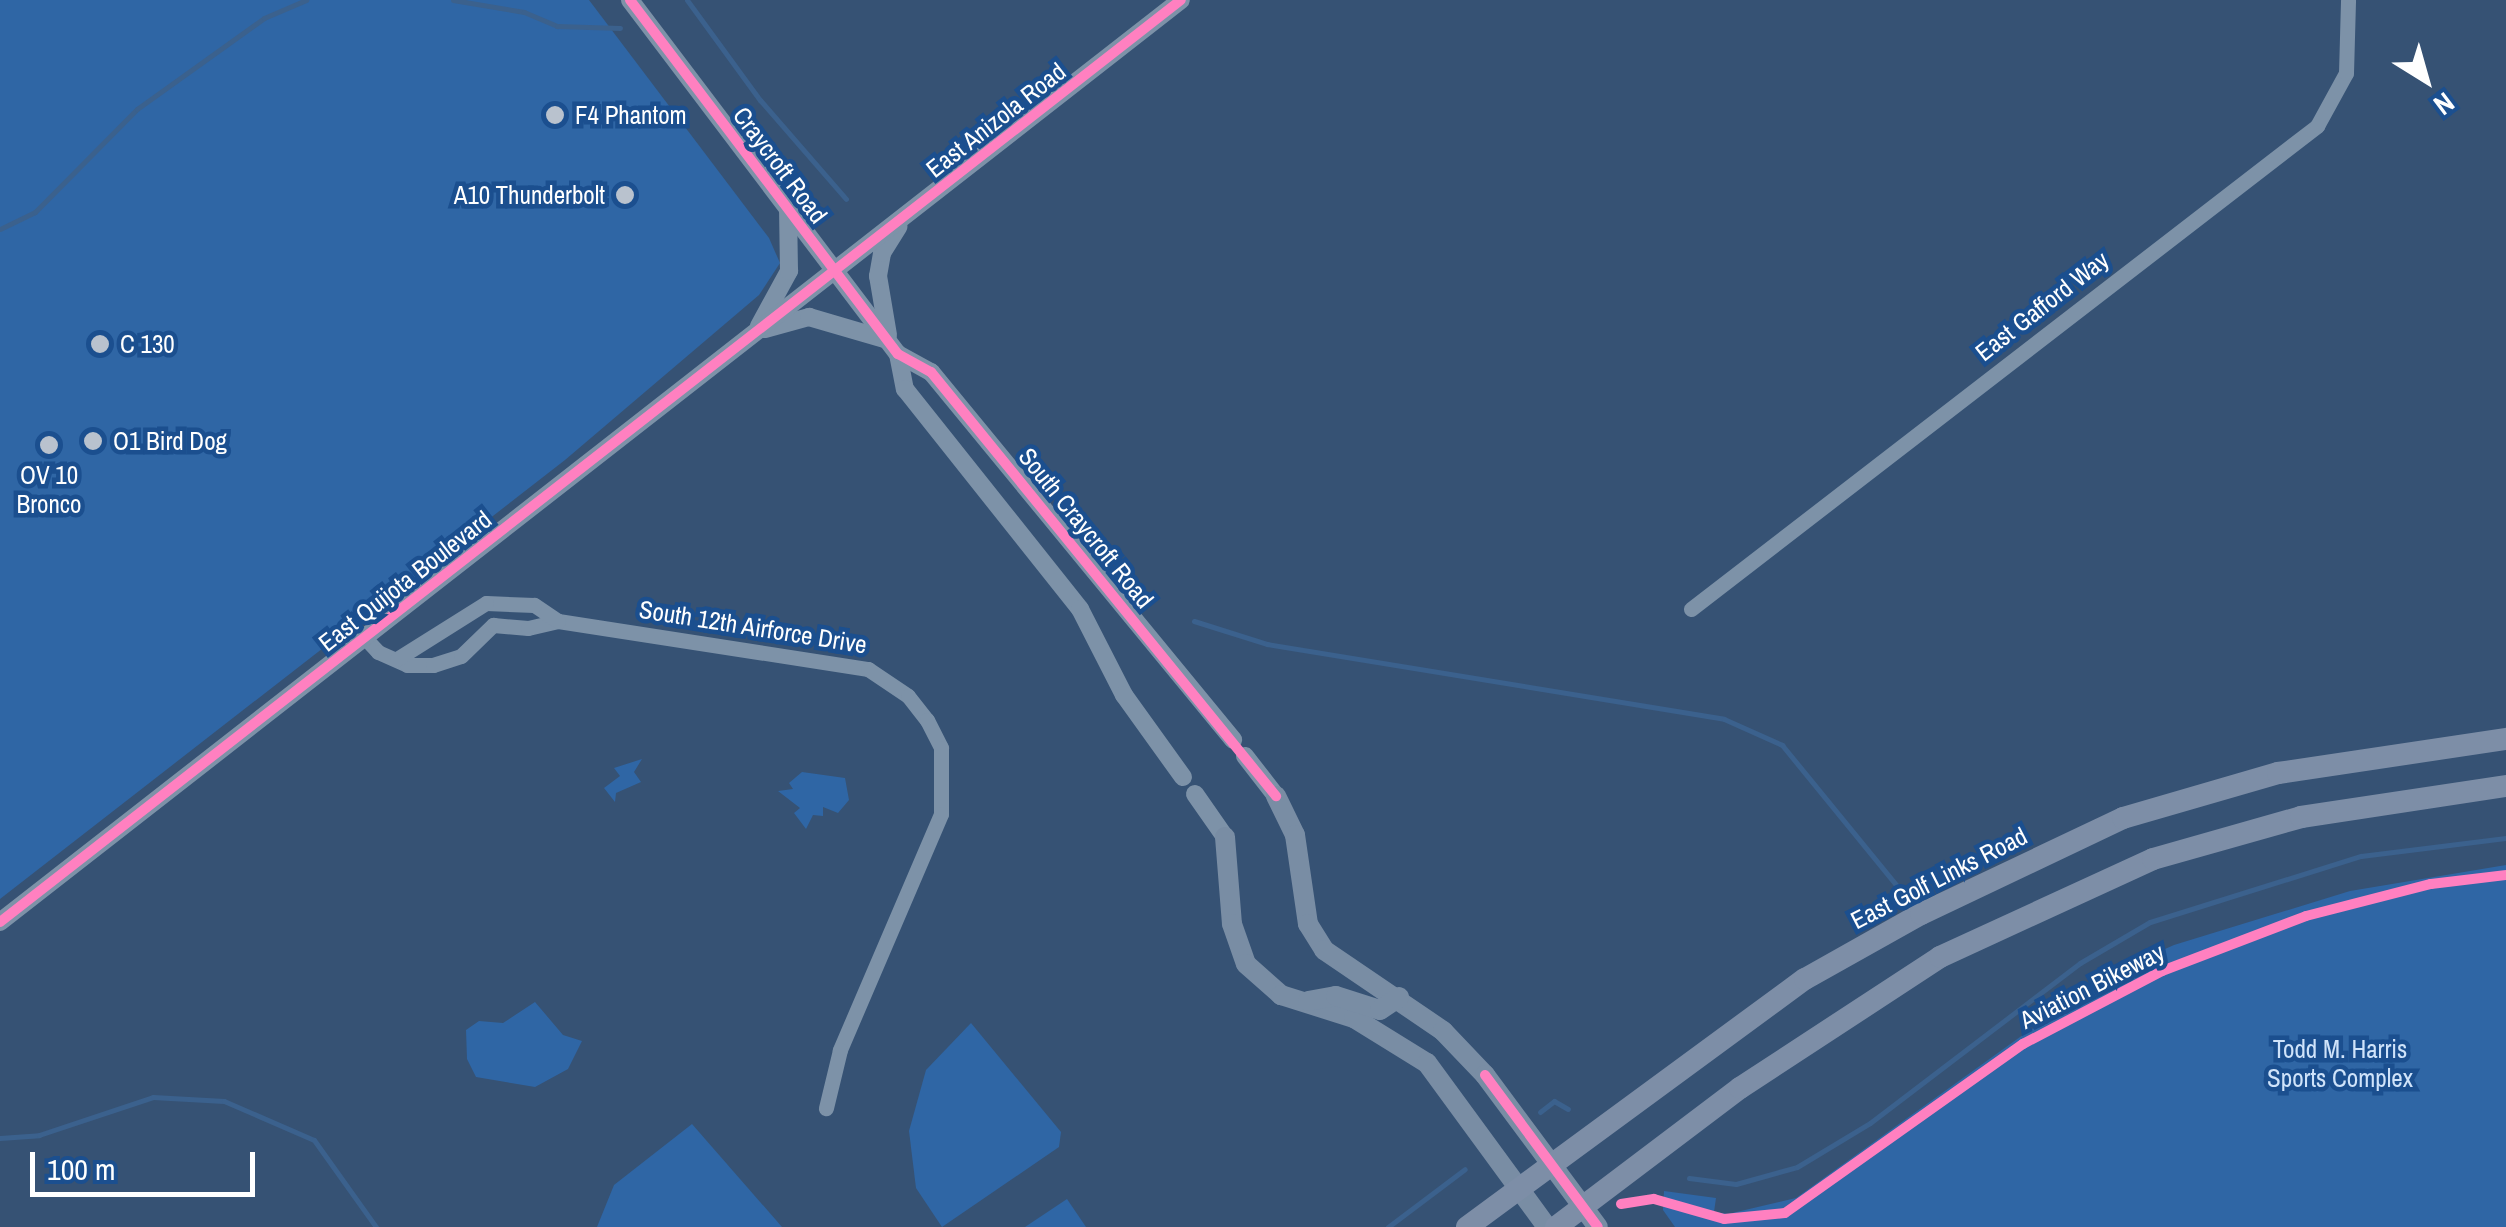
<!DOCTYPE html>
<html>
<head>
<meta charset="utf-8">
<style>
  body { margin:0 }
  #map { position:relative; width:2506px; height:1227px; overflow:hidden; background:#365274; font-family:"Archivo Narrow",sans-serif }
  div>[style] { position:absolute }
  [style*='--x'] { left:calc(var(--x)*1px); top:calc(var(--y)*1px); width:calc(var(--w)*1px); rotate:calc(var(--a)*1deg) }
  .green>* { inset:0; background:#2f66a5 }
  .stream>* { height:5px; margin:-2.5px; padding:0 2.5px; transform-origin:2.5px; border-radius:2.5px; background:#3b618d }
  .minor>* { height:15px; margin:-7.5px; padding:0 7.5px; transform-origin:7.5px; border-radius:7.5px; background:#7d92a8 }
  .tertiary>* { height:18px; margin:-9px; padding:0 9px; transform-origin:9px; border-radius:9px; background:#7d92a8 }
  .secondary>* { height:20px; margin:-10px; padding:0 10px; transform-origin:10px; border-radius:10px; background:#798da4 }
  .primary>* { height:22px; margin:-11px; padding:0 11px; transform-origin:11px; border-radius:11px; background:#7d8ea7 }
  .cycleway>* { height:10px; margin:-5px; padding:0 5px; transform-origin:5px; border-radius:5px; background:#ff80c0 }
  .dots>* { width:28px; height:28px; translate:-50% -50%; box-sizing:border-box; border:5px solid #1b4f8f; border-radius:50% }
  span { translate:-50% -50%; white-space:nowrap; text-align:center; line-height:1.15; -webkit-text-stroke:9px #1b4f8f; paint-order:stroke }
  .poi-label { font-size:25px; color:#fff }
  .left { translate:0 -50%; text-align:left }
  .right { translate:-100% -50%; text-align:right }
  .street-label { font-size:25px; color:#fff }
  .park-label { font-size:25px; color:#cfe3fa }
  .north { position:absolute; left:2376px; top:30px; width:100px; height:100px; -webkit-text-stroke:8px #1b4f8f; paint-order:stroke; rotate:143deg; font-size:28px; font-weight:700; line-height:40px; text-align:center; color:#fff }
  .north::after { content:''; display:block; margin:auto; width:35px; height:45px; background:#fff; clip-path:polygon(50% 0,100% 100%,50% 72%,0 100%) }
  .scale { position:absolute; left:30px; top:1152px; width:225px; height:45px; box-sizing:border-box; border:5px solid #fff; border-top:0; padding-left:12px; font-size:30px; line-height:35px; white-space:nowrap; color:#fff; -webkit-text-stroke:8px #1b4f8f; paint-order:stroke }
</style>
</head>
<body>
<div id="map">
  <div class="green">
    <div style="clip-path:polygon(0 0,589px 0,769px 238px,780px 263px,759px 295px,565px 460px,0 899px)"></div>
    <div style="clip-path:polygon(642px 759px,634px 772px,641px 782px,616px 793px,615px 802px,604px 788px,620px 776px,614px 768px)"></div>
    <div style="clip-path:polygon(802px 772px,845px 778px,849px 800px,838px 813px,823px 807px,823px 816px,813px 815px,806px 829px,794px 813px,800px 808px,778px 791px,793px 789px,789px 783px)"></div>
    <div style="clip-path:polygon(2506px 865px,2506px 1227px,1675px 1227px,1663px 1210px,1664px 1191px,1716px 1198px,1714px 1212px,1728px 1214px,1796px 1198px,2020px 1037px,2131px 964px,2174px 945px,2350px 891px)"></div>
    <div style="clip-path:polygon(535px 1002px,563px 1035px,582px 1041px,568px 1069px,535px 1087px,476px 1077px,467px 1059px,466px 1030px,479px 1021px,503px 1023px)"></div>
    <div style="clip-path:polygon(971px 1023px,1061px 1132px,1059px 1147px,942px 1227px,916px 1188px,909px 1131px,926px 1070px)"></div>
    <div style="clip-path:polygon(692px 1124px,782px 1227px,597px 1227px,614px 1185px)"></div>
    <div style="clip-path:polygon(1067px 1199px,1086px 1227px,1025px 1227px)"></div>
  </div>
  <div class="stream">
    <div style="--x:453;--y:0;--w:72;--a:9.6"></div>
    <div style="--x:524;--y:12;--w:36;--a:23"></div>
    <div style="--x:557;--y:26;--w:63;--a:1.8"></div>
    <div style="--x:687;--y:0;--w:124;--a:53.9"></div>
    <div style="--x:760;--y:100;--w:131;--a:49"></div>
    <div style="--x:0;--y:229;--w:39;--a:-26"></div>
    <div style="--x:35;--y:212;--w:145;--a:-45.3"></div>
    <div style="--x:137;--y:109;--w:156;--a:-35.6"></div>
    <div style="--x:264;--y:18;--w:46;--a:-23.2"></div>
    <div style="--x:1194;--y:621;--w:77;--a:17.5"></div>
    <div style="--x:1267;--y:644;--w:463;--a:9.3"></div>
    <div style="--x:1724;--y:719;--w:64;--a:24.1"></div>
    <div style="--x:1782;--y:745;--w:188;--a:50.8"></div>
    <div style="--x:1540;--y:1112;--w:18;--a:-38"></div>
    <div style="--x:1554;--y:1101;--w:16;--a:30"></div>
    <div style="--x:0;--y:1138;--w:39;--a:-4"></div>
    <div style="--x:39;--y:1135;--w:120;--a:-18.4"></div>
    <div style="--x:153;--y:1097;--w:71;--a:3.2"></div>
    <div style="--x:224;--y:1101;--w:98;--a:23.4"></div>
    <div style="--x:314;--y:1140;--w:107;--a:54.5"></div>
    <div style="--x:1689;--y:1178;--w:47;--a:7.3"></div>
    <div style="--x:1736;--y:1184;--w:63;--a:-15.6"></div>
    <div style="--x:1797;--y:1167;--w:85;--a:-31.1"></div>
    <div style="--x:1870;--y:1123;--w:264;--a:-37.3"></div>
    <div style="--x:2080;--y:963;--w:81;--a:-30.4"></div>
    <div style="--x:2150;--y:922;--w:221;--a:-17.4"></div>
    <div style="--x:2361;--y:856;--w:146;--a:-7.1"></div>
    <div style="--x:1388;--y:1227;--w:96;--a:-37"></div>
  </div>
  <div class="minor">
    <div style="--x:1691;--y:609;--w:791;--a:-37.65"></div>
    <div style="--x:2317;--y:126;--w:60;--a:-61.3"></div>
    <div style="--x:2346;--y:73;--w:73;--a:-88.4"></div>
    <div style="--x:558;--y:621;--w:314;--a:8.8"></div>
    <div style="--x:868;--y:669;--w:48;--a:34"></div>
    <div style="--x:908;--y:696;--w:31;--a:52"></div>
    <div style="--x:927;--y:720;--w:31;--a:63"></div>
    <div style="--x:941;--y:748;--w:66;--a:90"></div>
    <div style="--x:941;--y:814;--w:257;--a:113.2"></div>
    <div style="--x:840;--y:1050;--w:60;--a:103.6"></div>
    <div style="--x:365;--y:638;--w:19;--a:47"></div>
    <div style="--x:378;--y:652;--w:32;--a:24"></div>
    <div style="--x:407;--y:665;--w:26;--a:0"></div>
    <div style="--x:433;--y:665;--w:29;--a:-18"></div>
    <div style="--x:461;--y:656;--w:45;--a:-44.1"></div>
    <div style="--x:493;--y:625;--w:35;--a:5"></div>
    <div style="--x:528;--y:628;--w:31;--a:-13"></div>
    <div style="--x:558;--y:621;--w:29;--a:-146"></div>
    <div style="--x:534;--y:605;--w:48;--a:-177.6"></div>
    <div style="--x:486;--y:603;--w:105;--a:147.8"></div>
  </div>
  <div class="tertiary">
    <div style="--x:630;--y:0;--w:444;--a:52.9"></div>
    <div style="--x:898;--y:354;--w:38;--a:29"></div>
    <div style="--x:931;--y:372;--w:476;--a:50.6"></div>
    <div style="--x:759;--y:326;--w:63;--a:-61.4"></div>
    <div style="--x:789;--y:271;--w:61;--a:-90.9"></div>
    <div style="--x:765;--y:329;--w:46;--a:-15.3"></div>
    <div style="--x:809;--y:317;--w:78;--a:16.3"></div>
    <div style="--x:888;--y:335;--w:60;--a:-99.6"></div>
    <div style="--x:878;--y:276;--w:23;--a:-80"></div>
    <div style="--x:882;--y:253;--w:31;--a:-58"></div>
    <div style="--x:898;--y:354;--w:36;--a:79"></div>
    <div style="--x:905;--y:389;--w:281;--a:51.5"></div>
    <div style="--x:1080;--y:609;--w:97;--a:62.9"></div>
    <div style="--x:1124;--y:695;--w:101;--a:54.3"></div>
    <div style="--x:1245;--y:756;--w:51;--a:52.2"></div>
    <div style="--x:1195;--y:794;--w:52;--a:55.1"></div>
    <div style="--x:0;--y:922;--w:1498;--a:-37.98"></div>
  </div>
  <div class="secondary">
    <div style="--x:1276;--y:796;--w:43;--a:64"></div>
    <div style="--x:1295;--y:835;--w:90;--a:81.7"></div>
    <div style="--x:1308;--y:924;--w:31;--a:58"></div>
    <div style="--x:1324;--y:950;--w:144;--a:34.2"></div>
    <div style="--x:1443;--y:1031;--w:61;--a:46.3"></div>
    <div style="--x:1485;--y:1075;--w:189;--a:53.4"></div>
    <div style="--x:1225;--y:837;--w:87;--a:85.4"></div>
    <div style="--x:1232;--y:924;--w:42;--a:70.7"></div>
    <div style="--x:1246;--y:964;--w:47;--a:41.5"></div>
    <div style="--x:1281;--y:995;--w:77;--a:17.5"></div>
    <div style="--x:1354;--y:1018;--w:86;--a:31.7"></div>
    <div style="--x:1427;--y:1063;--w:203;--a:53.8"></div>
    <div style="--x:1308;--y:1001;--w:28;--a:-10"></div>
    <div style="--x:1336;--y:996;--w:46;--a:17.7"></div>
    <div style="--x:1380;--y:1010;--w:23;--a:-34"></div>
  </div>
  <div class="primary">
    <div style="--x:1467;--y:1227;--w:419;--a:-36.3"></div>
    <div style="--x:1805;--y:979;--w:133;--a:-29.3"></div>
    <div style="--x:1921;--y:914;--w:224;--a:-25.4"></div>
    <div style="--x:2123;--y:818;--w:161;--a:-16.2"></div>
    <div style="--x:2278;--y:773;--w:231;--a:-8.5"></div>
    <div style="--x:1556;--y:1227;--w:231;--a:-37.1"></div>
    <div style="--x:1740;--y:1088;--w:239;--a:-33.2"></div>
    <div style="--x:1940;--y:957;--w:234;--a:-24.7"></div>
    <div style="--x:2153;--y:859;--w:154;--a:-15.8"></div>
    <div style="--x:2301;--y:817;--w:207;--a:-8.6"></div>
  </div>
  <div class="cycleway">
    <div style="--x:630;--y:0;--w:444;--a:52.9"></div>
    <div style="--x:898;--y:354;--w:38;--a:29"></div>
    <div style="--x:931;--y:372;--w:547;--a:50.87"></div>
    <div style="--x:0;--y:922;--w:1498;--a:-37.98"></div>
    <div style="--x:1485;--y:1075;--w:189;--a:53.4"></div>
    <div style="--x:1621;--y:1204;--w:33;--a:-9"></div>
    <div style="--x:1654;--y:1199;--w:73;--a:15.9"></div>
    <div style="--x:1724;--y:1219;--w:61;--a:-5.6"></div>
    <div style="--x:1785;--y:1213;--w:292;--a:-35.4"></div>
    <div style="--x:2023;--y:1044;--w:157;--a:-27.7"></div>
    <div style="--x:2162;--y:971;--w:154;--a:-20.9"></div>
    <div style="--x:2306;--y:916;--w:129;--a:-14.4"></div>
    <div style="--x:2431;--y:884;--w:76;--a:-6.8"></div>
  </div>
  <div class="dots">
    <div style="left:555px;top:115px;background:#b9c2ce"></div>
    <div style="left:625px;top:195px;background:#b9c2ce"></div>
    <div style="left:100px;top:344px;background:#b9c2ce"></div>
    <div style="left:93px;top:441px;background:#b9c2ce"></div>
    <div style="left:49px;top:445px;background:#b9c2ce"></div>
  </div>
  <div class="poi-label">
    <span class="left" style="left:575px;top:115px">F4 Phantom</span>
    <span class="right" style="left:605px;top:195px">A10 Thunderbolt</span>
    <span class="left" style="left:120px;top:344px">C 130</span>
    <span class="left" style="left:113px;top:441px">O1 Bird Dog</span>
    <span style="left:49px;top:490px">OV 10<br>Bronco</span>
  </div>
  <div class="street-label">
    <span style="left:996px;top:120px;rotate:-38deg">East Anizola Road</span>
    <span style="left:780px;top:165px;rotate:53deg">Craycroft Road</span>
    <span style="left:2042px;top:306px;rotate:-38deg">East Gafford Way</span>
    <span style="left:1086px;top:528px;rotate:51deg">South Craycroft Road</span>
    <span style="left:405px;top:581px;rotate:-38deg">East Quijota Boulevard</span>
    <span style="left:753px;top:627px;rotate:9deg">South 12th Airforce Drive</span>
    <span style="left:1939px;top:878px;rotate:-27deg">East Golf Links Road</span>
    <span style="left:2092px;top:986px;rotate:-27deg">Aviation Bikeway</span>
  </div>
  <div class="park-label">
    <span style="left:2340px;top:1064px">Todd M. Harris<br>Sports Complex</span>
  </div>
  <div class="north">N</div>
  <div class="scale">100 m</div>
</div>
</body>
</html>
